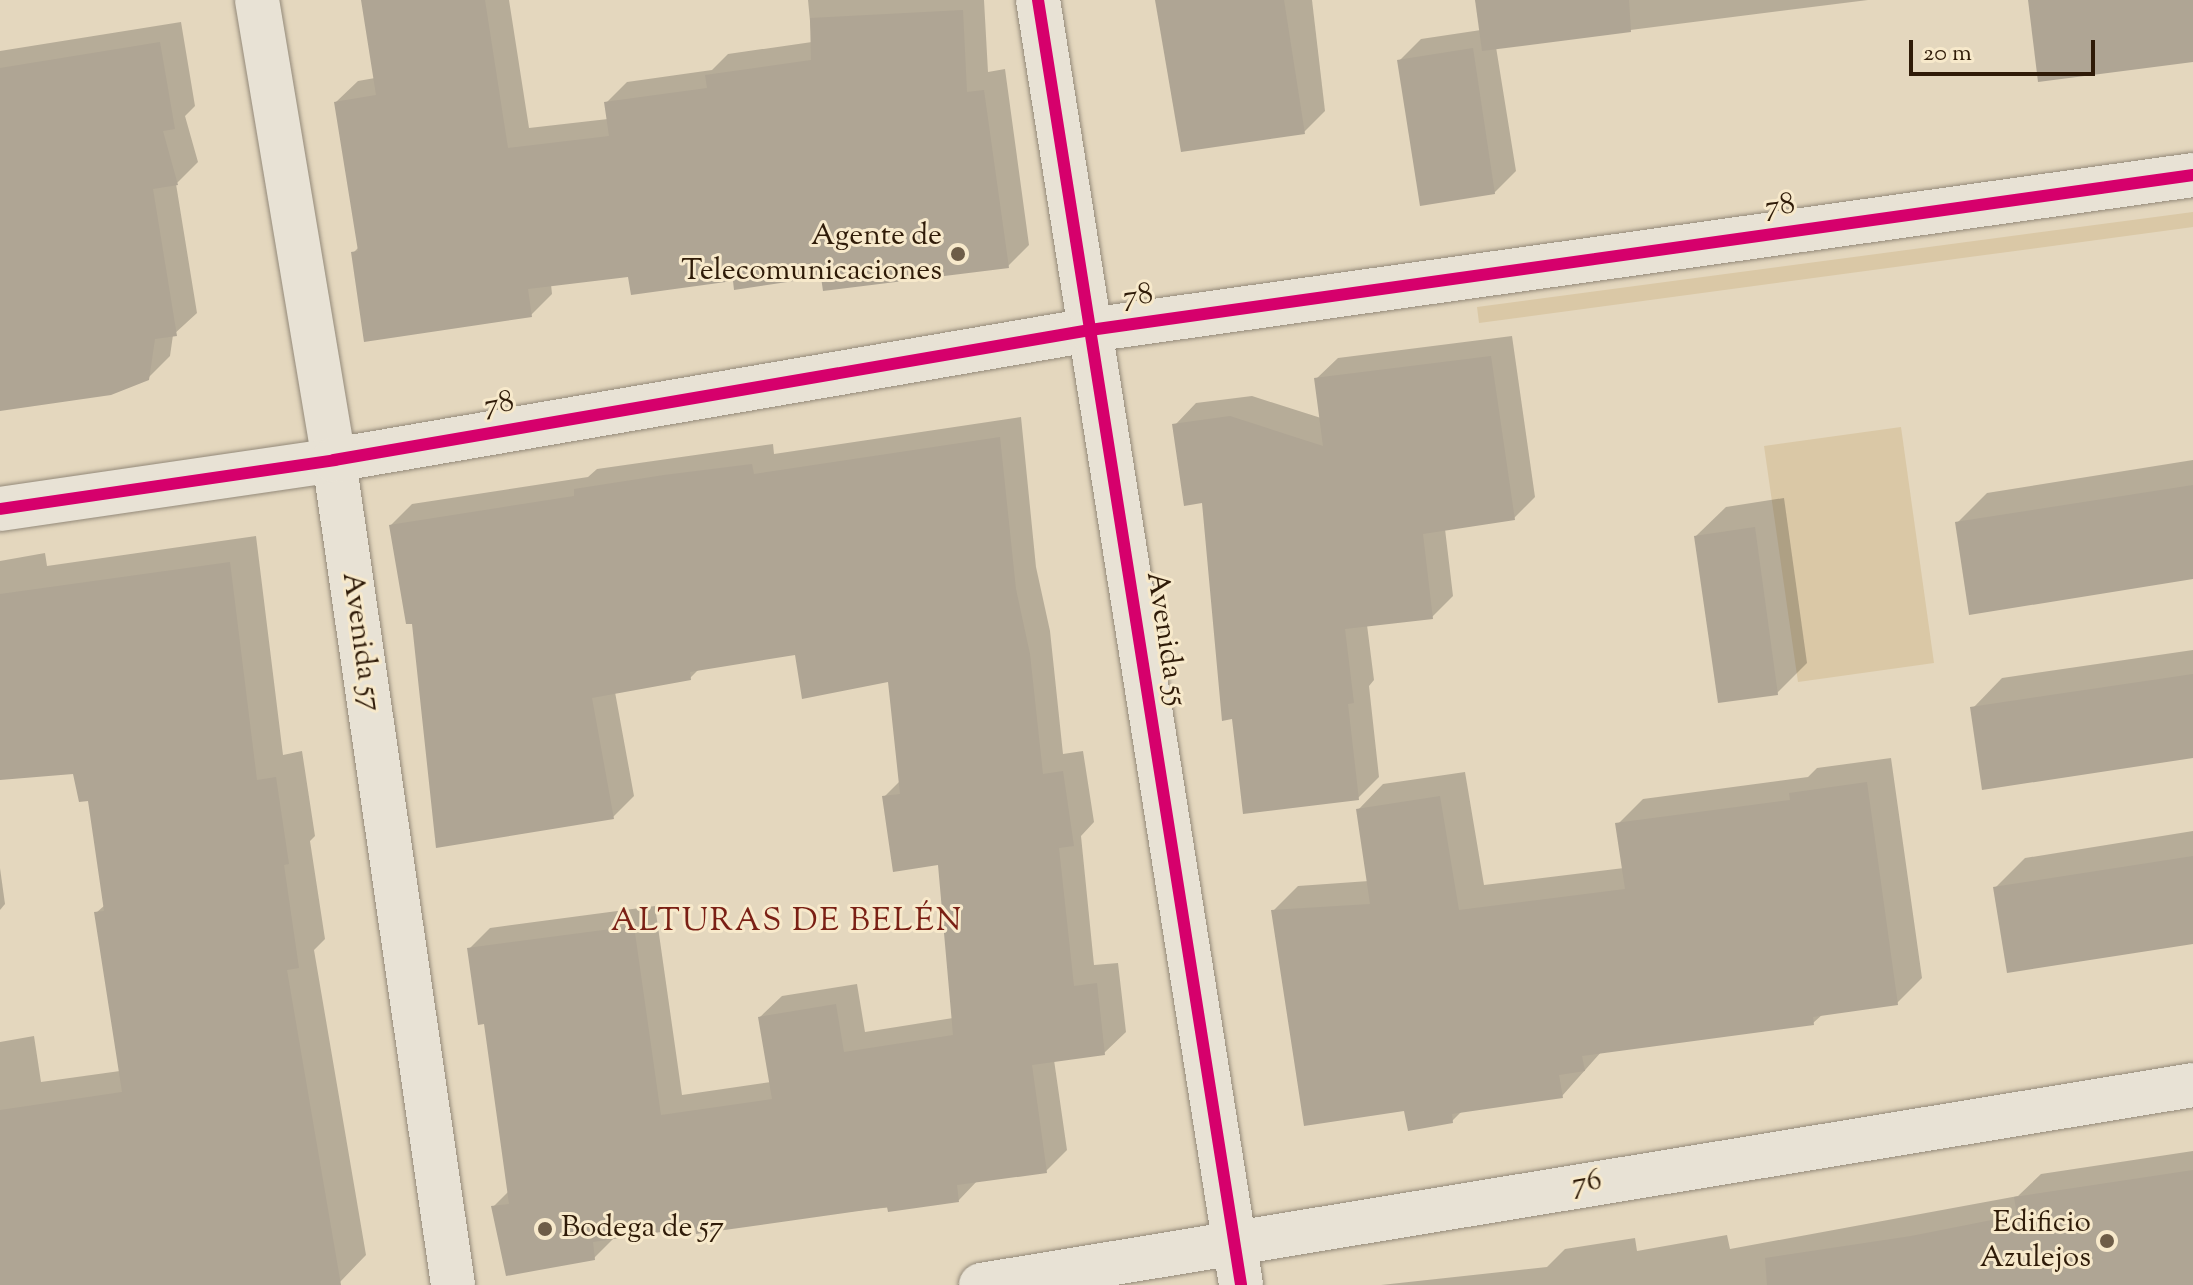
<!DOCTYPE html>
<html>
<head>
<meta charset="utf-8">
<style>
  body { margin:0 }
  #map { position:relative; width:2193px; height:1285px; overflow:hidden; background:#e4d7be; font-family:"Sorts Mill Goudy",serif }
  div>[style] { position:absolute }
  [style*='--x'] { left:calc(var(--x)*1px); top:calc(var(--y)*1px); width:calc(var(--w)*1px); rotate:calc(var(--a)*1deg) }
  .green>* { inset:0; background:#dac8a6 }
  .shadow>* { inset:0; background:#0003 }
  .building>* { inset:0; background:#afa594 }
  .roads { filter:drop-shadow(0 0 2px #938979) drop-shadow(0 0 2px #938979) }
  .minor>* { height:44px; margin:-22px; padding:0 22px; transform-origin:22px; border-radius:22px; background:#e8e2d5 }
  .tertiary>* { height:44px; margin:-22px; padding:0 22px; transform-origin:22px; border-radius:22px; background:#e8e2d5 }
  .cycleway>* { height:12px; margin:-6px; padding:0 6px; transform-origin:6px; border-radius:6px; background:#d6006c }
  .dots>* { width:22px; height:22px; translate:-50% -50%; box-sizing:border-box; border:4px solid #f7e9cb; border-radius:50% }
  span { translate:-50% -50%; white-space:nowrap; text-align:center; line-height:1.15; -webkit-text-stroke:6px #f7e9cb; paint-order:stroke }
  .street-label { font-size:30px; color:#2f1b08 }
  .poi-label { font-size:30px; color:#2f1b08 }
  .right { translate:-100% -50%; text-align:right }
  .left { translate:0 -50%; text-align:left }
  .neighbourhood-label { font-size:32px; color:#7a1f14; letter-spacing:2px }
  .scale { position:absolute; left:1909px; top:40px; width:186px; height:36px; box-sizing:border-box; border:4px solid #2f1b08; border-top:0; padding-left:10px; font-size:24px; line-height:28px; white-space:nowrap; color:#2f1b08; -webkit-text-stroke:6px #f7e9cb; paint-order:stroke }
</style>
</head>
<body>
<div id="map">
  <div class="green">
    <div style="clip-path:polygon(2193px 212px,2193px 227px,1479px 323px,1477px 307px)"></div>
    <div style="clip-path:polygon(1901px 427px,1934px 663px,1798px 682px,1764px 446px)"></div>
  </div>
  <div class="shadow">
    <div style="clip-path:polygon(363px 0,509px 0,529px 128px,608px 119px,606px 103px,627px 82px,712px 70px,728px 54px,812px 42px,808px 0,984px 0,988px 72px,1005px 69px,1029px 245px,1008px 266px,735px 279px,630px 275px,551px 284px,552px 294px,531px 315px,353px 253px,359px 247px,336px 102px,358px 81px,375px 78px)"></div>
    <div style="clip-path:polygon(1158px 0,1312px 0,1325px 111px,1304px 132px)"></div>
    <div style="clip-path:polygon(1477px 0,1868px 0,1496px 47px,1516px 171px,1494px 193px,1400px 60px,1421px 39px,1481px 30px)"></div>
    <div style="clip-path:polygon(181px 22px,195px 106px,185px 116px,198px 162px,176px 184px,197px 313px,173px 335px,170px 356px,148px 378px,0 409px,0 51px)"></div>
    <div style="clip-path:polygon(1512px 336px,1535px 497px,1514px 518px,1445px 529px,1453px 596px,1432px 617px,1367px 625px,1374px 680px,1369px 686px,1379px 777px,1358px 798px,1204px 501px,1175px 425px,1196px 403px,1252px 396px,1321px 418px,1316px 379px,1338px 358px)"></div>
    <div style="clip-path:polygon(1021px 417px,1036px 567px,1050px 631px,1063px 754px,1083px 751px,1094px 822px,1081px 836px,1094px 965px,1118px 963px,1126px 1032px,1104px 1053px,1054px 1060px,1067px 1150px,1046px 1171px,978px 1180px,959px 1200px,616px 1236px,594px 1258px,493px 1207px,510px 1190px,486px 1022px,469px 949px,490px 928px,655px 906px,682px 1095px,771px 1082px,760px 1017px,782px 996px,857px 984px,865px 1032px,953px 1018px,939px 863px,884px 797px,900px 781px,889px 680px,796px 652px,700px 668px,690px 678px,615px 692px,634px 796px,613px 817px,414px 621px,391px 525px,412px 504px,588px 477px,597px 469px,773px 444px,774px 454px)"></div>
    <div style="clip-path:polygon(2193px 460px,2193px 577px,1957px 523px,1987px 493px)"></div>
    <div style="clip-path:polygon(1784px 498px,1807px 663px,1777px 693px,1696px 536px,1726px 507px)"></div>
    <div style="clip-path:polygon(256px 536px,283px 755px,302px 751px,315px 836px,310px 841px,325px 939px,314px 950px,366px 1255px,340px 1282px,319px 1285px,0 1285px,0 1042px,34px 1036px,41px 1082px,120px 1071px,96px 913px,105px 905px,90px 798px,75px 772px,0 778px,0 561px,45px 553px,47px 566px)"></div>
    <div style="clip-path:polygon(2193px 650px,2193px 756px,1973px 708px,2002px 678px)"></div>
    <div style="clip-path:polygon(1891px 758px,1922px 978px,1897px 1003px,1823px 1014px,1813px 1023px,1602px 1051px,1562px 1096px,1463px 1110px,1452px 1121px,1405px 1109px,1273px 911px,1298px 886px,1369px 881px,1358px 810px,1383px 784px,1465px 772px,1484px 885px,1624px 868px,1618px 824px,1643px 799px,1808px 777px,1817px 768px)"></div>
    <div style="clip-path:polygon(2193px 831px,2193px 942px,1995px 888px,2025px 858px)"></div>
    <div style="clip-path:polygon(0 868px,5px 904px,0 910px)"></div>
    <div style="clip-path:polygon(2193px 1151px,2193px 1285px,1381px 1285px,1547px 1267px,1565px 1249px,1635px 1238px,1637px 1251px,1727px 1235px,1730px 1249px,2018px 1196px,2041px 1174px)"></div>
  </div>
  <div class="building">
    <div style="clip-path:polygon(361px 0,485px 0,508px 148px,609px 136px,604px 102px,707px 88px,705px 75px,811px 60px,810px 18px,963px 10px,967px 92px,984px 90px,1009px 268px,823px 291px,821px 277px,734px 290px,733px 281px,631px 295px,628px 277px,528px 289px,532px 317px,364px 342px,351px 252px,358px 251px,334px 102px,376px 95px)"></div>
    <div style="clip-path:polygon(1155px 0,1284px 0,1305px 134px,1181px 152px)"></div>
    <div style="clip-path:polygon(1475px 0,1629px 0,1631px 32px,1482px 51px)"></div>
    <div style="clip-path:polygon(2028px 0,2193px 0,2193px 62px,2038px 82px)"></div>
    <div style="clip-path:polygon(160px 42px,175px 129px,163px 131px,178px 185px,153px 189px,177px 336px,155px 339px,149px 380px,111px 395px,0 411px,0 68px)"></div>
    <div style="clip-path:polygon(1473px 48px,1495px 194px,1420px 206px,1397px 60px)"></div>
    <div style="clip-path:polygon(1491px 356px,1515px 520px,1423px 534px,1433px 619px,1345px 629px,1354px 703px,1348px 704px,1359px 800px,1243px 814px,1232px 719px,1222px 721px,1202px 503px,1184px 506px,1172px 424px,1230px 416px,1323px 446px,1314px 378px)"></div>
    <div style="clip-path:polygon(1000px 437px,1016px 589px,1030px 654px,1043px 774px,1063px 771px,1074px 846px,1059px 848px,1074px 986px,1097px 983px,1105px 1055px,1032px 1065px,1047px 1173px,957px 1185px,959px 1202px,888px 1212px,887px 1207px,696px 1234px,695px 1227px,593px 1242px,595px 1260px,506px 1276px,491px 1206px,509px 1204px,484px 1024px,478px 1025px,467px 948px,634px 926px,661px 1115px,772px 1099px,758px 1017px,836px 1004px,844px 1052px,953px 1035px,938px 865px,893px 872px,882px 796px,900px 794px,888px 682px,802px 699px,795px 655px,690px 672px,691px 680px,592px 698px,614px 819px,436px 848px,412px 624px,406px 624px,389px 525px,574px 496px,574px 489px,664px 475px,752px 464px,754px 474px)"></div>
    <div style="clip-path:polygon(2193px 485px,2193px 579px,1969px 615px,1955px 522px)"></div>
    <div style="clip-path:polygon(1755px 527px,1778px 695px,1718px 703px,1694px 536px)"></div>
    <div style="clip-path:polygon(230px 562px,257px 780px,276px 777px,289px 864px,284px 865px,299px 968px,287px 970px,341px 1285px,0 1285px,0 1110px,122px 1092px,94px 912px,104px 911px,88px 801px,79px 802px,73px 774px,0 780px,0 594px)"></div>
    <div style="clip-path:polygon(2193px 674px,2193px 758px,1982px 790px,1970px 707px)"></div>
    <div style="clip-path:polygon(1867px 782px,1898px 1005px,1813px 1017px,1814px 1025px,1582px 1056px,1585px 1071px,1559px 1075px,1563px 1098px,1452px 1114px,1453px 1123px,1408px 1131px,1404px 1111px,1304px 1126px,1271px 910px,1370px 904px,1356px 809px,1440px 796px,1459px 910px,1625px 889px,1615px 823px,1790px 800px,1789px 793px)"></div>
    <div style="clip-path:polygon(2193px 856px,2193px 944px,2007px 973px,1993px 887px)"></div>
    <div style="clip-path:polygon(2193px 1170px,2193px 1285px,1767px 1285px,1765px 1258px,1911px 1236px,2017px 1215px,2014px 1197px)"></div>
  </div>
  <div class="roads">
    <div class="minor">
      <div style="--x:257;--y:0;--w:466;--a:80.5"></div>
      <div style="--x:334;--y:460;--w:834;--a:81.79"></div>
      <div style="--x:1038;--y:0;--w:1301;--a:81.02"></div>
      <div style="--x:0;--y:509;--w:338;--a:-8.3"></div>
      <div style="--x:334;--y:460;--w:767;--a:-9.76"></div>
      <div style="--x:1090;--y:330;--w:1114;--a:-8"></div>
    </div>
    <div class="tertiary">
      <div style="--x:981;--y:1285;--w:1228;--a:-9.37"></div>
    </div>
  </div>
  <div class="cycleway">
    <div style="--x:1038;--y:0;--w:1301;--a:81.02"></div>
    <div style="--x:0;--y:509;--w:338;--a:-8.3"></div>
    <div style="--x:334;--y:460;--w:767;--a:-9.76"></div>
    <div style="--x:1090;--y:330;--w:1114;--a:-8"></div>
  </div>
  <div class="dots">
    <div style="left:958px;top:254px;background:#6e5d48"></div>
    <div style="left:545px;top:1229px;background:#6e5d48"></div>
    <div style="left:2107px;top:1241px;background:#6e5d48"></div>
  </div>
  <div class="street-label">
    <span style="left:1780px;top:207px;rotate:-8deg">78</span>
    <span style="left:1138px;top:297px;rotate:-8deg">78</span>
    <span style="left:499px;top:405px;rotate:-10deg">78</span>
    <span style="left:1165px;top:639px;rotate:81deg">Avenida 55</span>
    <span style="left:360px;top:642px;rotate:82deg">Avenida 57</span>
    <span style="left:1587px;top:1184px;rotate:-10deg">76</span>
  </div>
  <div class="poi-label">
    <span class="right" style="left:942px;top:254px">Agente de<br>Telecomunicaciones</span>
    <span class="right" style="left:2091px;top:1241px">Edificio<br>Azulejos</span>
    <span class="left" style="left:561px;top:1229px">Bodega de 57</span>
  </div>
  <div class="neighbourhood-label">
    <span style="left:787px;top:922px">ALTURAS DE BELÉN</span>
  </div>
  <div class="scale">20 m</div>
</div>
</body>
</html>
